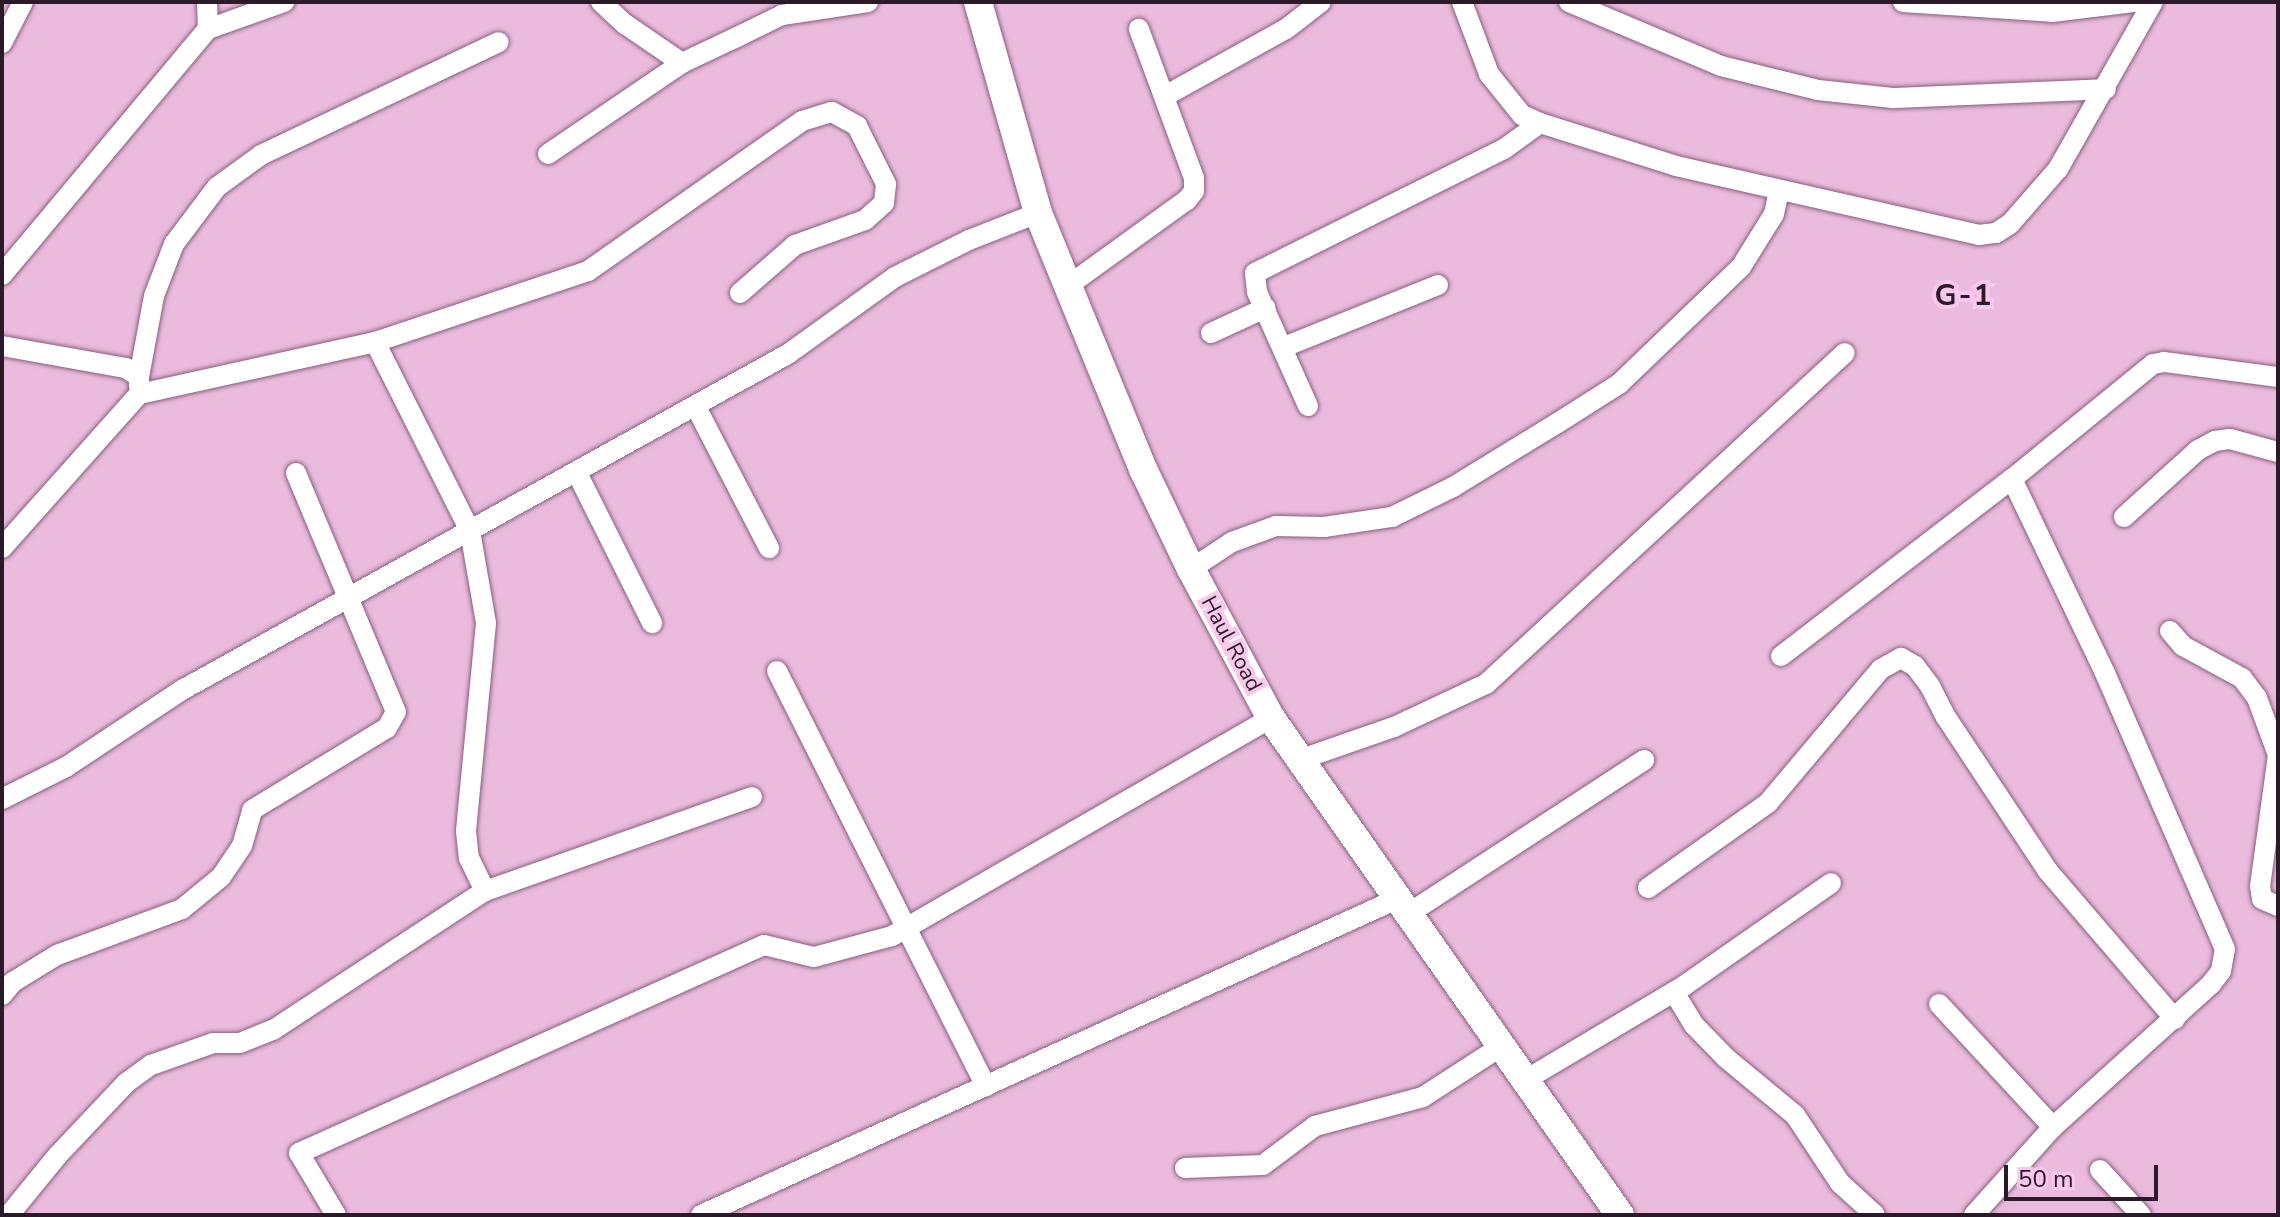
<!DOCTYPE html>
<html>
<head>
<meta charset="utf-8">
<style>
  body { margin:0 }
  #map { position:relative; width:2280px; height:1217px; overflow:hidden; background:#ebbbde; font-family:"Nunito Sans",sans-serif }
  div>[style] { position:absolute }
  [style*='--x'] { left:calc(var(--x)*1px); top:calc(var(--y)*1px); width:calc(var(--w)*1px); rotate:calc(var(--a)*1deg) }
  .roads { filter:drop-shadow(0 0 2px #895f7f) drop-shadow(0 0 2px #895f7f) }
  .street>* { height:20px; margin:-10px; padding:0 10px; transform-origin:10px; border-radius:10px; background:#fff }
  .secondary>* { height:28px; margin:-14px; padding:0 14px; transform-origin:14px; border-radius:14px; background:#fff }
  span { translate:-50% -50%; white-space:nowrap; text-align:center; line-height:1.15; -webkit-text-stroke:8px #f9c8ec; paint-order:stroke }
  .street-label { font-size:22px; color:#2b1a27 }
  .district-label { font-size:30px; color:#2b1a27; font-weight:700; letter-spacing:2px }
  .frame { position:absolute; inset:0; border:4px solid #2b1a27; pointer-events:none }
  .scale { position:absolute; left:2004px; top:1165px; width:154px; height:36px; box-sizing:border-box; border:4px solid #2b1a27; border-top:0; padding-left:10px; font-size:24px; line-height:28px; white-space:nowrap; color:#2b1a27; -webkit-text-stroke:6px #f9c8ec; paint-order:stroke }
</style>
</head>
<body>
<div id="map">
  <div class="roads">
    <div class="street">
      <div style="--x:207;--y:2;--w:27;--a:88"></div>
      <div style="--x:601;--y:2;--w:33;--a:43"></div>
      <div style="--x:625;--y:24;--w:69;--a:34.4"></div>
      <div style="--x:1462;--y:2;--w:77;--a:69.4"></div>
      <div style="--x:1489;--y:74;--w:53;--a:51.2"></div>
      <div style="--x:1522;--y:115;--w:20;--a:24"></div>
      <div style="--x:1540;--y:123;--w:143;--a:17.5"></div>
      <div style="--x:1676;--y:166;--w:311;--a:12.8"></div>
      <div style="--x:1979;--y:235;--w:17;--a:-7"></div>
      <div style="--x:1996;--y:233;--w:17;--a:-33"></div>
      <div style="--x:2010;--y:224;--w:73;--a:-48.9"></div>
      <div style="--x:2058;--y:169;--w:192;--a:-60.4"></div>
      <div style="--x:1569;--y:2;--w:165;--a:22.8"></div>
      <div style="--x:1721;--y:66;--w:100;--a:13.9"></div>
      <div style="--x:1818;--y:90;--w:75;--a:6.1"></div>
      <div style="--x:1893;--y:98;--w:213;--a:-2.4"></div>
      <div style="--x:1903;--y:2;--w:149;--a:3.8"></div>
      <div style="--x:2052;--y:12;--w:84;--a:-6.9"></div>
      <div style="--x:2;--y:43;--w:46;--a:-62.9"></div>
      <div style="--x:1165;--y:96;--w:138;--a:-29"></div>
      <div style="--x:1286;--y:29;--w:44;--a:-37.6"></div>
      <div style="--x:548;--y:154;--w:162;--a:-34.2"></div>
      <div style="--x:682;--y:63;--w:59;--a:-25.3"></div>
      <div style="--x:735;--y:38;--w:52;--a:-26.1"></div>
      <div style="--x:782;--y:15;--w:87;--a:-8.6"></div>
      <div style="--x:2;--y:275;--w:321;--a:-50.1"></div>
      <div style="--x:208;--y:29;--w:81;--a:-19.6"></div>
      <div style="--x:1069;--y:285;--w:145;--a:-35.8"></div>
      <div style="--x:1187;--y:200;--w:11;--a:-52"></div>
      <div style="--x:1194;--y:191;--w:13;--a:-90"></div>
      <div style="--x:1194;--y:178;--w:159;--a:-110.3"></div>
      <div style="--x:1211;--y:333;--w:60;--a:-24.8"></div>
      <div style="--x:375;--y:342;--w:212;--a:63.3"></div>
      <div style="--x:470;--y:531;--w:93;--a:80.1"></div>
      <div style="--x:486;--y:623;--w:209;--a:95.5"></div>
      <div style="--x:466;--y:831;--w:27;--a:84"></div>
      <div style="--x:469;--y:858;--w:37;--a:64"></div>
      <div style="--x:2;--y:346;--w:126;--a:10.1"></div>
      <div style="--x:126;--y:368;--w:16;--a:35"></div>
      <div style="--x:139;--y:377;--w:9;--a:90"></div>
      <div style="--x:1284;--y:347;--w:166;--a:-21.9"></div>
      <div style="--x:139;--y:377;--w:82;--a:-79.5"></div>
      <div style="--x:154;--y:296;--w:56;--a:-69"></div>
      <div style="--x:174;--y:244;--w:71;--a:-53"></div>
      <div style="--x:217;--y:187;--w:54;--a:-36"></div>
      <div style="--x:261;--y:155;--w:263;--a:-25.4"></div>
      <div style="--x:1308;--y:406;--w:125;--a:-114.1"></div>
      <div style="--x:1257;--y:292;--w:19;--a:-96"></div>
      <div style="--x:1255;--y:273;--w:278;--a:-26.5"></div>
      <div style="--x:1504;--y:149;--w:44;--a:-35.8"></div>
      <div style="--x:696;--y:407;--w:159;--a:62.6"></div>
      <div style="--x:577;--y:473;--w:168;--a:63.4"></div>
      <div style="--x:2124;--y:517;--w:100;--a:-42.2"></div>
      <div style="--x:2198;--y:450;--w:19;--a:-28"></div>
      <div style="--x:2215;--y:441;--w:15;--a:-8"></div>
      <div style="--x:2230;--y:439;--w:50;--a:15.2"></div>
      <div style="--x:2;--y:548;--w:206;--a:-48.3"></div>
      <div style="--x:139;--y:394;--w:242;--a:-12.4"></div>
      <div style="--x:375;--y:342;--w:225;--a:-18.4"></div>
      <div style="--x:588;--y:271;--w:261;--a:-35"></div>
      <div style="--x:802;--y:121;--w:31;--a:-17"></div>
      <div style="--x:832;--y:112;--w:29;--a:29"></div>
      <div style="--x:857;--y:126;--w:65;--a:63.4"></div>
      <div style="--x:886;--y:184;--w:19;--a:96"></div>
      <div style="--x:884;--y:203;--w:25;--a:138"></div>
      <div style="--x:865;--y:220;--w:74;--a:160.3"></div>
      <div style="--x:795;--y:245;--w:73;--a:138.9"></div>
      <div style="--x:1191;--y:569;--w:49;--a:-33.4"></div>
      <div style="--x:1232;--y:542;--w:47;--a:-20"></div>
      <div style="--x:1276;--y:526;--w:48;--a:1.2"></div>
      <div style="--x:1324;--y:527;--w:69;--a:-8.4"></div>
      <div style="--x:1392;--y:517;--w:68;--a:-26.2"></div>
      <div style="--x:1453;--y:487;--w:121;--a:-31.5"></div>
      <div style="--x:1556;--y:424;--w:75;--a:-32.4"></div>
      <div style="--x:1619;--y:384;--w:169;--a:-43.8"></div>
      <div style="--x:1741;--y:267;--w:62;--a:-58.1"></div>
      <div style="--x:1774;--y:214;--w:24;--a:-78"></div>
      <div style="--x:2170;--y:631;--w:20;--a:49"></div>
      <div style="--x:2183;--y:646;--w:67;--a:28.5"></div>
      <div style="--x:2242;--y:678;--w:25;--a:53"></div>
      <div style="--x:2257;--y:698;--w:61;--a:69.8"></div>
      <div style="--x:2278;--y:755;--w:132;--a:97.8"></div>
      <div style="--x:2260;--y:886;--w:13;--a:81"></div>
      <div style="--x:2262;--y:899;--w:17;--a:24"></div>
      <div style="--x:1781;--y:656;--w:291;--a:-37.5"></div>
      <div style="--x:2012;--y:479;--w:182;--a:-39.2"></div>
      <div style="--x:2153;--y:364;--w:11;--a:-10"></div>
      <div style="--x:2164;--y:362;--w:115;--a:7.5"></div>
      <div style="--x:777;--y:671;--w:465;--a:63.3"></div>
      <div style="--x:1299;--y:760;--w:101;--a:-19.2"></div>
      <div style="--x:1394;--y:727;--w:102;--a:-25.1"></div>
      <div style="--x:1486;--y:684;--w:488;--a:-42.7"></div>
      <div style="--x:2;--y:799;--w:72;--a:-26.6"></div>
      <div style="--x:66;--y:767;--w:139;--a:-33.6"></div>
      <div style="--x:182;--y:690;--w:693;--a:-29.01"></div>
      <div style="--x:788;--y:354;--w:132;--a:-35.7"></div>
      <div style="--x:895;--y:277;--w:83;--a:-26.6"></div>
      <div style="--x:969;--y:240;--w:74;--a:-21.4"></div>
      <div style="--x:1648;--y:888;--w:147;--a:-35.3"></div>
      <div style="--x:1768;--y:803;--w:175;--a:-49.9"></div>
      <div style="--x:1881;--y:669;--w:23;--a:-29"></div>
      <div style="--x:1901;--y:658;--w:16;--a:30"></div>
      <div style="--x:1915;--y:666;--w:25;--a:53"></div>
      <div style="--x:1930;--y:686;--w:35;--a:63"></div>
      <div style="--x:1946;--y:717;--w:185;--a:56.5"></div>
      <div style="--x:2048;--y:871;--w:195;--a:49.4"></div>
      <div style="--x:1408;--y:914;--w:282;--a:-33.1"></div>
      <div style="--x:1674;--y:992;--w:39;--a:59"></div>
      <div style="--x:1694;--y:1025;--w:46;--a:45.9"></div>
      <div style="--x:1726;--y:1058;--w:89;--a:39.6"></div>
      <div style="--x:1795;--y:1115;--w:82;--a:56.5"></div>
      <div style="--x:1840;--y:1183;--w:47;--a:42.4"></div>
      <div style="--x:2;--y:995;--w:17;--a:-50"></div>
      <div style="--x:13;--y:982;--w:52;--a:-31.5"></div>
      <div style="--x:57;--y:955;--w:133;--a:-20.2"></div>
      <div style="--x:182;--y:909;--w:50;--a:-39.4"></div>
      <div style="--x:221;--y:877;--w:37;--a:-56"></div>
      <div style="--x:242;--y:846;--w:37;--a:-74"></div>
      <div style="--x:252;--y:810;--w:158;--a:-31.3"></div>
      <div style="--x:387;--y:728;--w:18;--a:-61"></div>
      <div style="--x:396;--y:712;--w:259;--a:-112.7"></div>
      <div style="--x:1939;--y:1004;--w:168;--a:47.2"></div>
      <div style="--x:1527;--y:1079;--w:184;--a:-30.7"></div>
      <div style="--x:1685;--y:985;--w:178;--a:-34.9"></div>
      <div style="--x:1185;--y:1168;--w:78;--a:-2.2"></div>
      <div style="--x:1263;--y:1165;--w:65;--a:-36.9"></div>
      <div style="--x:1315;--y:1126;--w:112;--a:-15"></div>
      <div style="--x:1423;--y:1097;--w:95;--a:-33"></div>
      <div style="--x:2100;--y:1170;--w:61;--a:47.7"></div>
      <div style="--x:9;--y:1215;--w:77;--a:-50.8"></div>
      <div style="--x:58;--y:1155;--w:99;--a:-46.6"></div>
      <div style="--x:126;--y:1083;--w:31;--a:-36"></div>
      <div style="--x:151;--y:1065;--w:66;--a:-19.5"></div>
      <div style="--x:213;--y:1043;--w:27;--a:0"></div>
      <div style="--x:240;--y:1043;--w:35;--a:-22"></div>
      <div style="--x:273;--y:1030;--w:254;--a:-33.3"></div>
      <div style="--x:485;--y:891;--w:283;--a:-19.4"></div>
      <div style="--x:336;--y:1215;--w:72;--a:-120.8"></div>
      <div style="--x:299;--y:1153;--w:509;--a:-24.1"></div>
      <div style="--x:764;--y:945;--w:51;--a:13.5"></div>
      <div style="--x:814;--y:957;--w:81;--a:-15.1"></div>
      <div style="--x:892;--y:936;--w:437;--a:-29.9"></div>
      <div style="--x:701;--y:1215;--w:764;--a:-24.42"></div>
      <div style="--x:1974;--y:1215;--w:118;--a:-48.1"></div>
      <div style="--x:2053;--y:1127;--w:213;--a:-42.1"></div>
      <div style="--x:2211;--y:984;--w:16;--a:-52"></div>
      <div style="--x:2221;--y:971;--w:22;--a:-80"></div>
      <div style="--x:2225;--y:949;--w:301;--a:-113.5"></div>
      <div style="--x:2105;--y:673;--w:215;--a:-115.6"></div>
    </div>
    <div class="secondary">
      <div style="--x:978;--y:2;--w:219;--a:74.1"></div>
      <div style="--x:1038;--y:213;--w:279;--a:67.7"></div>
      <div style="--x:1144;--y:471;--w:109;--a:64.4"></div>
      <div style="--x:1191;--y:569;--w:169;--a:61.8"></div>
      <div style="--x:1271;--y:718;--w:607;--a:54.92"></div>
    </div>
  </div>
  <div class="street-label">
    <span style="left:1231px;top:644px;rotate:62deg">Haul Road</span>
  </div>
  <div class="district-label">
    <span style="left:1964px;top:296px">G-1</span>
  </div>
  <div class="frame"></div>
  <div class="scale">50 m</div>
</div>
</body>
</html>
